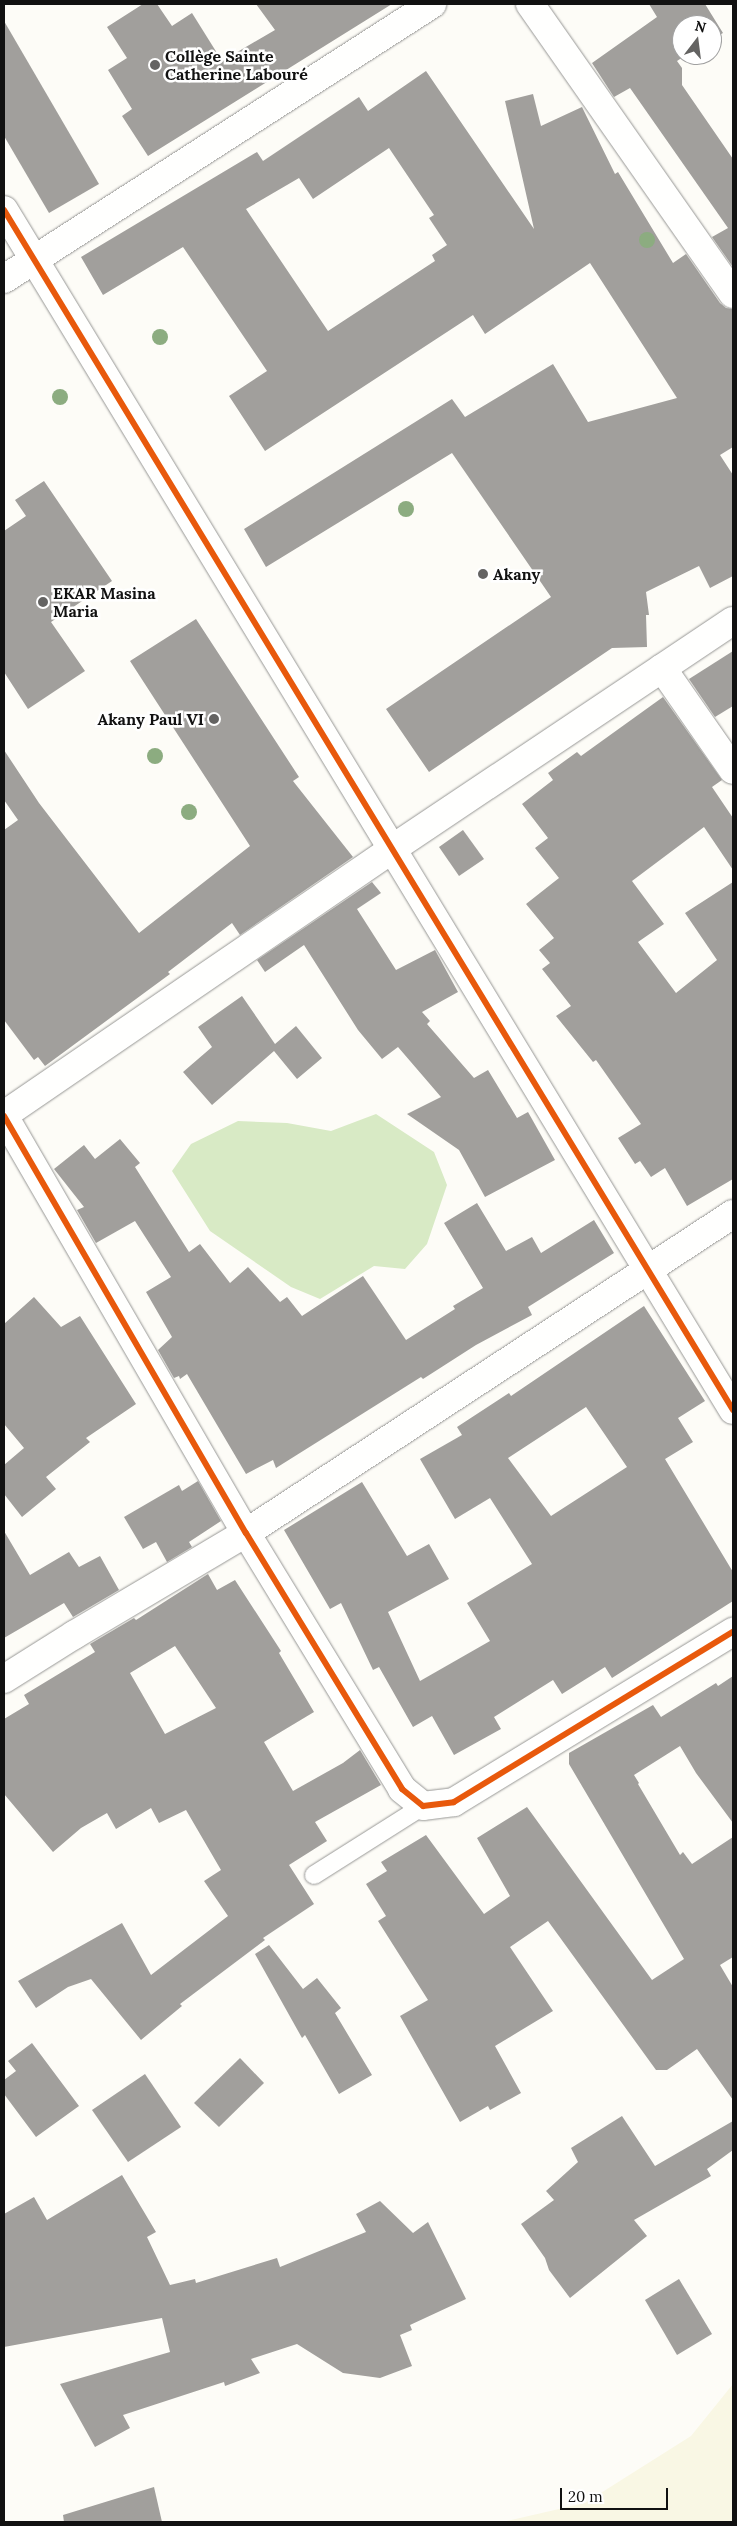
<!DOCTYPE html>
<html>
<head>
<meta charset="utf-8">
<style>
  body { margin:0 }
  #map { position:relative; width:737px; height:2526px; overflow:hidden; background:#fdfcf7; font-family:Lora,serif }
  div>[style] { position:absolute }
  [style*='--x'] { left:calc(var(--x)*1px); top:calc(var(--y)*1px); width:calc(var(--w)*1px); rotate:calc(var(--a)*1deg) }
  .farmland>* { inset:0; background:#f9f7e4 }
  .forest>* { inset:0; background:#d8eac5 }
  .building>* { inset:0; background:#a19f9c }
  .roads { filter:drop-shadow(0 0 1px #979795) drop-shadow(0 0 1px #979795) }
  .lane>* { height:18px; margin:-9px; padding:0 9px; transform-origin:9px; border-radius:9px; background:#fffffe }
  .street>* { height:28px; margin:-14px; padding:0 14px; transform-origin:14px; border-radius:14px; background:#fffffe }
  .cycleway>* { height:6px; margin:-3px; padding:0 3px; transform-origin:3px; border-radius:3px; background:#e8590c }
  .trees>* { width:16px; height:16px; margin:-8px; border-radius:50%; background:#8cac80 }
  .dots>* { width:14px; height:14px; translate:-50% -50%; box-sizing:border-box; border:2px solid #fff; border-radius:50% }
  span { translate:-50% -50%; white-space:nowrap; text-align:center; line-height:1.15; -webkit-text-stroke:5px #fff; paint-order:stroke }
  .poi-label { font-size:16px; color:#111; font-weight:700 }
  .left { translate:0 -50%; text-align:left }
  .right { translate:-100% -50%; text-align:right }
  .frame { position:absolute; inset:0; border:5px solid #111; pointer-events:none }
  .north { position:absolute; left:672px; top:15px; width:50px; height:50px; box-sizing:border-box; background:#fff; border:1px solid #a0a0a0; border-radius:50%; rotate:15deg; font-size:14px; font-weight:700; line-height:20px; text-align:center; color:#111 }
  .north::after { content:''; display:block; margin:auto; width:18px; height:22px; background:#646362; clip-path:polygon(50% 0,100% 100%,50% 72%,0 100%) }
  .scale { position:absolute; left:560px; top:2488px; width:108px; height:22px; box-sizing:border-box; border:2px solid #111; border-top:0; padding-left:6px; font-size:15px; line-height:18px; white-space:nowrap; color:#111; -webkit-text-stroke:4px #fff; paint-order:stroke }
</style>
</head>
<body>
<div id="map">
  <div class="farmland">
    <div style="clip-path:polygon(733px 2384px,733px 2522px,502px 2522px,585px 2503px,691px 2436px)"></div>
  </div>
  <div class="forest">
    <div style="clip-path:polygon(376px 1114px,434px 1152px,447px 1185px,427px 1244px,405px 1269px,374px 1266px,320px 1299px,291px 1287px,210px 1231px,172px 1171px,191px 1144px,238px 1121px,287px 1123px,331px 1131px)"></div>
  </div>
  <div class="building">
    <div style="clip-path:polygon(143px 4px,157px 4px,172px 26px,192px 13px,222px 61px,275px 30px,256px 4px,392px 4px,148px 156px,122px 116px,132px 109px,108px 70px,127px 58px,107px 27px)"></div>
    <div style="clip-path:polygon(649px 4px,705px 4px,723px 33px,712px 39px,712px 25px,682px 25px,682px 55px,686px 55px,677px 61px,682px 68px,682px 85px,733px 159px,733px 267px,712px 237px,728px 228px,630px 88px,614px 97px,592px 63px,657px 17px)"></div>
    <div style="clip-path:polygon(4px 21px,99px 184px,49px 213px,4px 136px)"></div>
    <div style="clip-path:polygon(evenodd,426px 71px,534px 229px,505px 101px,533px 94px,541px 126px,582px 107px,615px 174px,618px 172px,673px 263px,686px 254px,720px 303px,726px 308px,733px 309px,733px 447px,720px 455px,733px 475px,733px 576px,710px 588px,699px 566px,646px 592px,649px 615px,646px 615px,647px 647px,612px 648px,429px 772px,386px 709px,551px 597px,452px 453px,266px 567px,244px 529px,452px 399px,465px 417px,553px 364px,588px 422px,677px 398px,590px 263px,485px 334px,473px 315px,265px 451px,229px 396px,267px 371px,183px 247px,103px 295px,81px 257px,257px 152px,263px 161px,359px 97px,368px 111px,426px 71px,389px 148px,434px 215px,429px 218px,447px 245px,432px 255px,435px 261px,328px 331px,246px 209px,299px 178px,313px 199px,389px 148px)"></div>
    <div style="clip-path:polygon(44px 481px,112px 581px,51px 622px,85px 671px,28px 709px,4px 672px,4px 531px,26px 516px,15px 500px)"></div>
    <div style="clip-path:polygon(196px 619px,299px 777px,293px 781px,353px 857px,240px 935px,232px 923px,168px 972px,170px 974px,45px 1066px,38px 1057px,34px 1060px,4px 1020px,4px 830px,18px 820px,4px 800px,4px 750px,39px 803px,139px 933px,250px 846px,130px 661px)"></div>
    <div style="clip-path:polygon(733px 651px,733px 706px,715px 717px,689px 679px)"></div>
    <div style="clip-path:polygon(663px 697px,722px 780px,712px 787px,733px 818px,733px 870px,704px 827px,632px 881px,664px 924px,638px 942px,676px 993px,717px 960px,685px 913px,733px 882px,733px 1179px,687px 1206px,665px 1168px,651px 1177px,640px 1161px,635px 1164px,618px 1138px,641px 1124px,596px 1060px,593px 1062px,556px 1016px,571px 1006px,542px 969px,550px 963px,539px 950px,554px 938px,526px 904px,559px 878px,535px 848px,548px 838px,522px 804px,553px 780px,548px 773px,577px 752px,581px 756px)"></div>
    <div style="clip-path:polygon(463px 830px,484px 859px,459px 876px,439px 847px)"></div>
    <div style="clip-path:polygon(372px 882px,381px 893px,357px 909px,396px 970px,435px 950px,458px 992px,422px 1012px,430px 1021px,427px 1024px,474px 1078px,488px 1070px,517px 1118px,528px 1112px,555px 1160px,485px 1197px,459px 1150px,407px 1114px,441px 1097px,398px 1047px,382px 1059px,358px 1030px,304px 945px,265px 972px,257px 960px)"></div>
    <div style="clip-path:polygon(242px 996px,275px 1044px,296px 1026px,322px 1058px,297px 1079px,274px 1051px,212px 1105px,183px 1072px,212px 1047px,198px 1027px)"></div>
    <div style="clip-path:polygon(120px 1139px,140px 1163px,135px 1167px,189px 1252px,200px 1244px,230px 1283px,248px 1267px,280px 1302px,287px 1297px,302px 1316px,363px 1276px,406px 1340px,455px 1309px,453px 1306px,483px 1288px,444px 1223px,477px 1203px,506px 1251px,532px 1237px,541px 1253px,594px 1220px,614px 1253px,528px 1307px,532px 1315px,476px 1345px,423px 1379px,421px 1377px,276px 1468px,273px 1460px,246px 1474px,187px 1374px,180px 1379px,179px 1376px,174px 1378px,158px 1350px,172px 1337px,146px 1292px,171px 1277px,135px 1221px,96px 1243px,77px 1210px,84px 1207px,54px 1169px,84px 1145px,95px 1159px)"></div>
    <div style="clip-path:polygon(34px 1297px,61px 1327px,80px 1316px,136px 1404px,86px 1438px,90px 1442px,46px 1477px,56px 1489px,22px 1517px,4px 1494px,4px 1465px,24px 1448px,4px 1424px,4px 1324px)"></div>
    <div style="clip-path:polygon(evenodd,644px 1306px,705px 1401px,678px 1418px,693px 1442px,665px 1459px,733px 1572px,733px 1601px,612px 1678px,605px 1667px,562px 1694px,553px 1680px,494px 1717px,501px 1729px,454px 1755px,432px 1716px,413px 1727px,379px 1667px,373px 1670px,341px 1603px,330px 1609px,284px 1530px,362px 1482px,407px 1556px,429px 1544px,449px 1579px,388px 1612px,420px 1681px,490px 1641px,467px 1603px,532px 1564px,490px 1498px,455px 1519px,420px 1459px,462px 1435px,457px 1427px,509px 1393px,511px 1396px,644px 1306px,586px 1407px,627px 1467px,551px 1516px,508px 1458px,586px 1407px)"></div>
    <div style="clip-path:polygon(198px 1481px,221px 1521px,189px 1542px,192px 1547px,167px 1562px,156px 1542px,143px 1549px,124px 1517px,179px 1485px,182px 1491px)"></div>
    <div style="clip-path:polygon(4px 1531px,30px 1575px,69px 1552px,79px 1567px,100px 1556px,119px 1590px,73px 1617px,64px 1603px,4px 1638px)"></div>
    <div style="clip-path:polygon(evenodd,208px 1574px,217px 1590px,235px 1580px,281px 1651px,279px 1653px,314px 1712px,264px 1742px,293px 1791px,343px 1763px,360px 1750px,381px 1785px,315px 1822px,327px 1841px,289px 1865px,314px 1904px,263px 1938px,265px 1940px,180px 2004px,182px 2006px,141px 2040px,91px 1979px,68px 1987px,36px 2008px,18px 1981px,122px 1923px,151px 1975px,228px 1916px,204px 1881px,221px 1870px,186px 1810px,159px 1823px,151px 1808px,116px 1829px,107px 1813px,81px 1828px,53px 1852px,4px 1794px,4px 1719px,29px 1704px,24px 1695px,95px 1652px,90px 1644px,134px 1618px,136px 1620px,208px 1574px,175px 1646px,216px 1708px,165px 1734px,130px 1673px,175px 1646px)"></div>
    <div style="clip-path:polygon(733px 1676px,733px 1823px,696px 1773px,680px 1746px,634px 1775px,639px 1783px,638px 1784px,680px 1855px,683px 1852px,692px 1864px,733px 1837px,733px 1957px,720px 1965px,733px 1987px,733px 2100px,697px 2049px,667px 2070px,656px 2070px,548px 1921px,510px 1947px,553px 2011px,495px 2046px,521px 2093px,490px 2110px,488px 2106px,460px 2122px,400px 2016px,428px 2000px,378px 1921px,386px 1916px,366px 1884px,387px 1871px,381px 1862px,426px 1835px,484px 1914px,510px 1896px,477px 1838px,527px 1807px,652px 1980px,684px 1959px,569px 1764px,569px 1753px,653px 1705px,661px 1717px,716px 1683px,718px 1686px)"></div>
    <div style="clip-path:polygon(269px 1945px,303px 1989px,317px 1978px,341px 2008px,335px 2013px,372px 2075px,339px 2094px,305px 2035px,302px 2038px,255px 1954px)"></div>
    <div style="clip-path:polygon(32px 2043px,79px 2106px,36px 2137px,4px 2094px,4px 2080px,16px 2071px,8px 2061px)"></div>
    <div style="clip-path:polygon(240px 2058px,264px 2083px,219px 2127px,194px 2103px)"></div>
    <div style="clip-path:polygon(145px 2074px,181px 2127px,128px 2162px,92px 2110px)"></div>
    <div style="clip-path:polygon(622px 2116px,655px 2166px,733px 2121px,733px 2150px,707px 2169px,711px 2176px,634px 2220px,647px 2236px,570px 2298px,549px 2270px,545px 2258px,521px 2224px,554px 2200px,546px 2191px,578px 2162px,571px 2148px)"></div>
    <div style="clip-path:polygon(122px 2175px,156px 2232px,147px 2237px,170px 2285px,195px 2279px,196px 2283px,277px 2258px,280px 2267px,366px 2232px,356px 2214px,380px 2201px,413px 2233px,428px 2222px,466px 2299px,410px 2325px,412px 2330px,400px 2335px,412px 2366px,380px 2378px,343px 2373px,297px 2344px,251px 2359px,260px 2373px,225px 2386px,224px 2382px,123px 2415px,130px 2428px,95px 2447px,60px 2384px,170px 2352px,162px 2318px,4px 2347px,4px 2214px,34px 2197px,47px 2220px)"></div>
    <div style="clip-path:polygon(679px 2279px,712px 2334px,677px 2355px,645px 2300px)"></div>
    <div style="clip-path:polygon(154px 2487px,162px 2522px,64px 2522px,63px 2515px)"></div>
  </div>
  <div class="roads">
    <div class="lane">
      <div style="--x:314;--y:1875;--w:129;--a:-32.3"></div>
    </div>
    <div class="street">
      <div style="--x:530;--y:4;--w:354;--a:55"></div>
      <div style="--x:4;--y:210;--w:1404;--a:58.72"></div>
      <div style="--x:4;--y:279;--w:509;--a:-32.72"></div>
      <div style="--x:662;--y:668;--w:124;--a:55.2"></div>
      <div style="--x:4;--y:1115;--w:470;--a:-34.4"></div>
      <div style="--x:392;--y:849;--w:410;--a:-33.8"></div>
      <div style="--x:4;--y:1116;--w:482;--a:59.9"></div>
      <div style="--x:246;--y:1533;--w:300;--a:58.6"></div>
      <div style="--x:402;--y:1789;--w:27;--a:39"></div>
      <div style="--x:423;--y:1806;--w:31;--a:-7"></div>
      <div style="--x:454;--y:1802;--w:327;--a:-31.4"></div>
      <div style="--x:4;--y:1679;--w:83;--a:-32.2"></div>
      <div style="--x:74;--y:1635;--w:200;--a:-30.7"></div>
      <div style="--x:246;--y:1533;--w:582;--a:-33.23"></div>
    </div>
  </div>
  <div class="cycleway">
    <div style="--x:4;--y:210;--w:1404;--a:58.72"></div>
    <div style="--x:4;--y:1116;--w:482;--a:59.9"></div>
    <div style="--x:246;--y:1533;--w:300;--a:58.6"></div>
    <div style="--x:402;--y:1789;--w:27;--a:39"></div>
    <div style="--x:423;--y:1806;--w:31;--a:-7"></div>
    <div style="--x:454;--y:1802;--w:327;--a:-31.4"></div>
  </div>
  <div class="trees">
    <div style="left:647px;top:240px"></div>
    <div style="left:160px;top:337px"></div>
    <div style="left:60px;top:397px"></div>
    <div style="left:406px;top:509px"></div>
    <div style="left:155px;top:756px"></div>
    <div style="left:189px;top:812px"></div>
  </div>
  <div class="dots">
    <div style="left:155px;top:65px;background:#646362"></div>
    <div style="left:483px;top:574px;background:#646362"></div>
    <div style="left:43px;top:602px;background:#646362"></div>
    <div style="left:214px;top:719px;background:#646362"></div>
  </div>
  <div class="poi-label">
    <span class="left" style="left:165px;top:65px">Collège Sainte<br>Catherine Labouré</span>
    <span class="left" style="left:493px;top:574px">Akany</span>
    <span class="left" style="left:53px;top:602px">EKAR Masina<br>Maria</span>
    <span class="right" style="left:204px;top:719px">Akany Paul VI</span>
  </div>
  <div class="frame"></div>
  <div class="north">N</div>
  <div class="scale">20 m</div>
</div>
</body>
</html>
